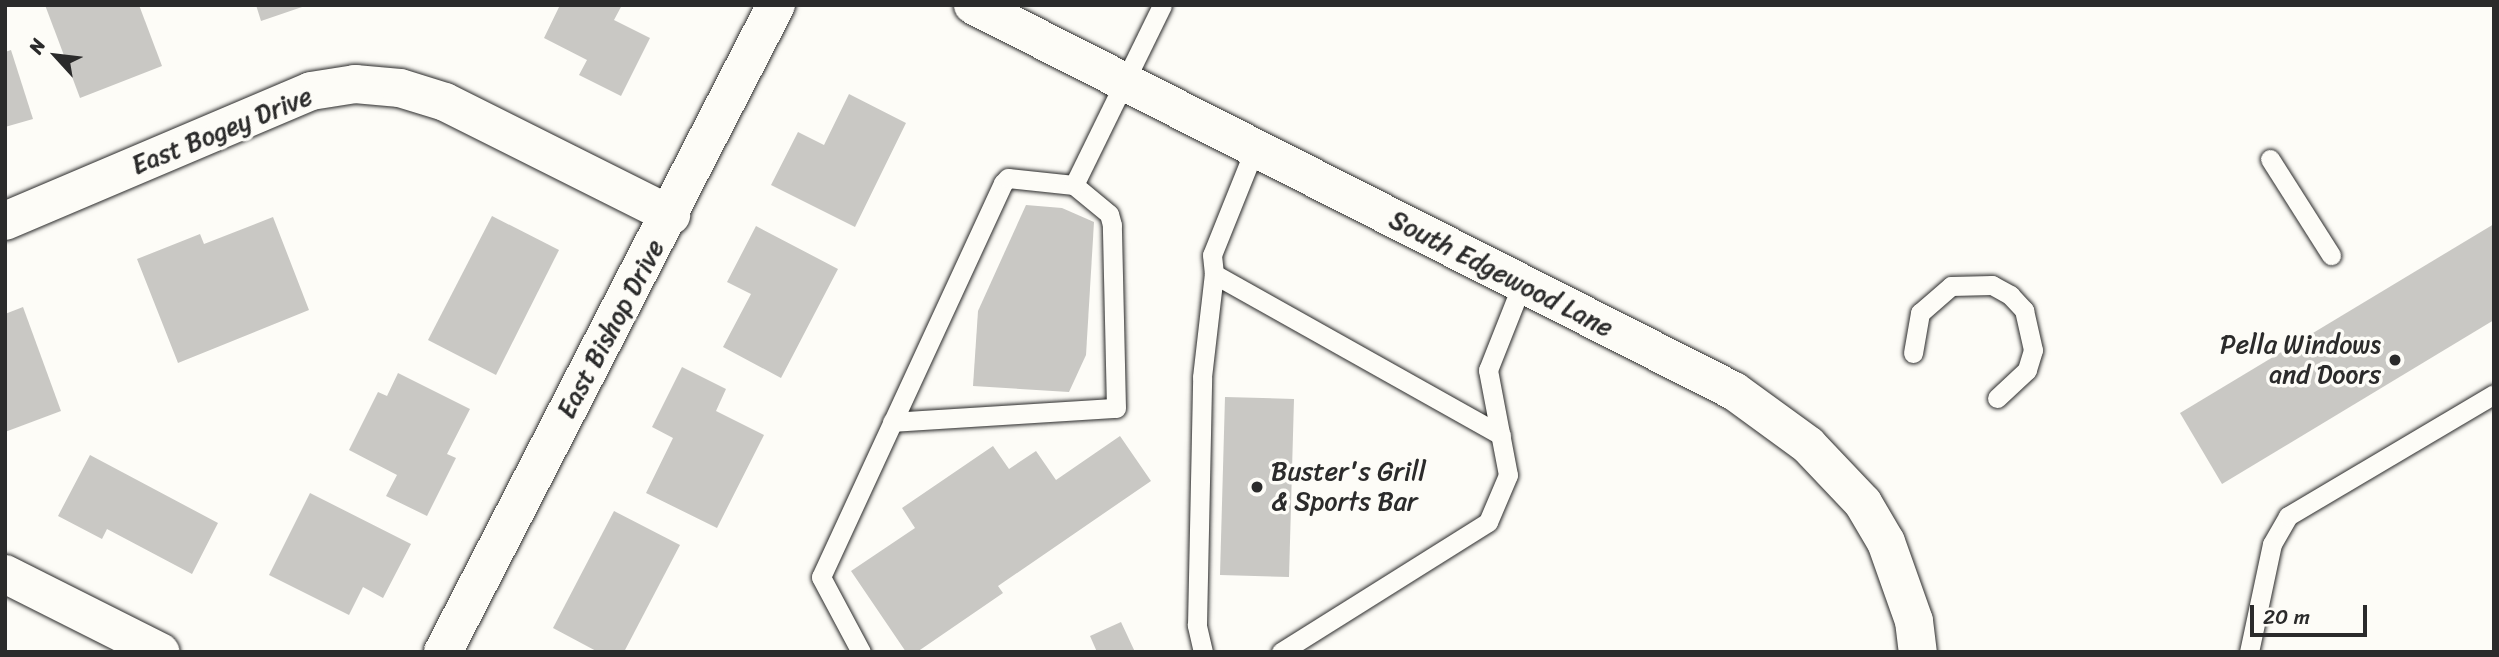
<!DOCTYPE html>
<html>
<head>
<meta charset="utf-8">
<style>
  body { margin:0 }
  #map { position:relative; width:2499px; height:657px; overflow:hidden; background:#fdfcf7; font-family:Sriracha,sans-serif }
  div>[style] { position:absolute }
  [style*='--x'] { left:calc(var(--x)*1px); top:calc(var(--y)*1px); width:calc(var(--w)*1px); rotate:calc(var(--a)*1deg) }
  .building>* { inset:0; background:#c9c8c4 }
  .roads { filter:drop-shadow(0 0 2px #2b2b2b) drop-shadow(0 0 2px #2b2b2b) }
  .service>* { height:19px; margin:-9.5px; padding:0 9.5px; transform-origin:9.5px; border-radius:9.5px; background:#fdfcf7 }
  .minor>* { height:38px; margin:-19px; padding:0 19px; transform-origin:19px; border-radius:19px; background:#fdfcf7 }
  .tertiary>* { height:38px; margin:-19px; padding:0 19px; transform-origin:19px; border-radius:19px; background:#fdfcf7 }
  .dots>* { width:19px; height:19px; translate:-50% -50%; box-sizing:border-box; border:4px solid #fdfcf7; border-radius:50% }
  span { translate:-50% -50%; white-space:nowrap; text-align:center; line-height:1.15; -webkit-text-stroke:7px #fdfcf7; paint-order:stroke }
  .street-label { font-size:26px; color:#2b2b2b }
  .poi-label { font-size:26px; color:#2b2b2b }
  .right { translate:-100% -50%; text-align:right }
  .left { translate:0 -50%; text-align:left }
  .frame { position:absolute; inset:0; border:7px solid #2b2b2b; pointer-events:none }
  .north { position:absolute; left:21px; top:21px; width:70px; height:70px; -webkit-text-stroke:5px #fdfcf7; paint-order:stroke; rotate:297deg; font-size:19px; font-weight:700; line-height:28px; text-align:center; color:#2b2b2b }
  .north::after { content:''; display:block; margin:auto; width:24px; height:32px; background:#2b2b2b; clip-path:polygon(50% 0,100% 100%,50% 72%,0 100%) }
  .scale { position:absolute; left:2250px; top:605px; width:117px; height:32px; box-sizing:border-box; border:4px solid #2b2b2b; border-top:0; padding-left:9px; font-size:21px; line-height:24px; white-space:nowrap; color:#2b2b2b; -webkit-text-stroke:5px #fdfcf7; paint-order:stroke }
</style>
</head>
<body>
<div id="map">
  <div class="building">
    <div style="clip-path:polygon(45px 5px,139px 5px,162px 66px,80px 98px)"></div>
    <div style="clip-path:polygon(256px 5px,305px 5px,305px 6px,261px 21px)"></div>
    <div style="clip-path:polygon(560px 5px,622px 5px,614px 20px,650px 38px,621px 96px,579px 75px,587px 60px,544px 38px)"></div>
    <div style="clip-path:polygon(11px 50px,33px 119px,5px 127px,5px 52px)"></div>
    <div style="clip-path:polygon(849px 94px,906px 123px,855px 227px,771px 185px,798px 132px,824px 145px)"></div>
    <div style="clip-path:polygon(1026px 205px,1062px 208px,1094px 222px,1086px 355px,1069px 392px,973px 386px,978px 311px)"></div>
    <div style="clip-path:polygon(492px 216px,559px 250px,496px 375px,428px 340px)"></div>
    <div style="clip-path:polygon(273px 217px,309px 310px,178px 363px,137px 259px,200px 234px,204px 244px)"></div>
    <div style="clip-path:polygon(2494px 224px,2494px 320px,2222px 484px,2180px 413px)"></div>
    <div style="clip-path:polygon(756px 226px,838px 269px,781px 378px,723px 347px,751px 294px,727px 282px)"></div>
    <div style="clip-path:polygon(23px 307px,61px 411px,5px 432px,5px 314px)"></div>
    <div style="clip-path:polygon(682px 367px,726px 389px,716px 411px,764px 435px,717px 528px,646px 493px,673px 438px,652px 427px)"></div>
    <div style="clip-path:polygon(398px 373px,470px 409px,447px 454px,456px 458px,427px 516px,386px 496px,397px 475px,349px 450px,378px 392px,387px 396px)"></div>
    <div style="clip-path:polygon(1225px 397px,1294px 399px,1289px 577px,1220px 575px)"></div>
    <div style="clip-path:polygon(1120px 436px,1151px 481px,998px 586px,1003px 593px,917px 652px,906px 652px,851px 571px,915px 528px,902px 508px,993px 446px,1009px 469px,1036px 451px,1056px 480px)"></div>
    <div style="clip-path:polygon(90px 455px,218px 523px,192px 574px,107px 529px,102px 539px,58px 516px)"></div>
    <div style="clip-path:polygon(310px 493px,411px 544px,383px 598px,363px 587px,349px 615px,269px 575px)"></div>
    <div style="clip-path:polygon(614px 511px,680px 545px,624px 652px,598px 652px,553px 628px)"></div>
    <div style="clip-path:polygon(1121px 622px,1135px 652px,1097px 652px,1090px 636px)"></div>
  </div>
  <div class="roads">
    <div class="service">
      <div style="--x:1255;--y:148;--w:115;--a:111.9"></div>
      <div style="--x:1212;--y:255;--w:19;--a:84"></div>
      <div style="--x:1214;--y:274;--w:329;--a:29.3"></div>
      <div style="--x:2270;--y:159;--w:114;--a:57.6"></div>
      <div style="--x:1913;--y:353;--w:41;--a:-80.1"></div>
      <div style="--x:1920;--y:313;--w:41;--a:-41.1"></div>
      <div style="--x:1951;--y:286;--w:41;--a:-1.4"></div>
      <div style="--x:1992;--y:285;--w:21;--a:29"></div>
      <div style="--x:2010;--y:295;--w:21;--a:47"></div>
      <div style="--x:2024;--y:310;--w:41;--a:77.3"></div>
      <div style="--x:2033;--y:350;--w:21;--a:107"></div>
      <div style="--x:2027;--y:370;--w:41;--a:137"></div>
      <div style="--x:892;--y:422;--w:224;--a:-3.6"></div>
      <div style="--x:1116;--y:408;--w:183;--a:-91.3"></div>
      <div style="--x:1112;--y:225;--w:11;--a:-105"></div>
      <div style="--x:1109;--y:214;--w:45;--a:-140.4"></div>
      <div style="--x:861;--y:652;--w:85;--a:-118.1"></div>
      <div style="--x:821;--y:577;--w:434;--a:-65.2"></div>
      <div style="--x:1003;--y:183;--w:7;--a:-45"></div>
      <div style="--x:1008;--y:178;--w:66;--a:6.1"></div>
      <div style="--x:1074;--y:185;--w:200;--a:-63.9"></div>
      <div style="--x:1203;--y:652;--w:28;--a:-103"></div>
      <div style="--x:1197;--y:625;--w:248;--a:-88.8"></div>
      <div style="--x:1202;--y:377;--w:104;--a:-83.4"></div>
      <div style="--x:1281;--y:652;--w:244;--a:-32.1"></div>
      <div style="--x:1488;--y:522;--w:51;--a:-66.9"></div>
      <div style="--x:1508;--y:475;--w:107;--a:-100.8"></div>
      <div style="--x:1488;--y:370;--w:92;--a:-68.4"></div>
      <div style="--x:2249;--y:652;--w:110;--a:-78"></div>
      <div style="--x:2272;--y:544;--w:32;--a:-60"></div>
      <div style="--x:2288;--y:516;--w:239;--a:-30.6"></div>
    </div>
    <div class="minor">
      <div style="--x:5;--y:221;--w:332;--a:-23"></div>
      <div style="--x:311;--y:91;--w:45;--a:-9"></div>
      <div style="--x:355;--y:84;--w:45;--a:5.1"></div>
      <div style="--x:400;--y:88;--w:47;--a:17.3"></div>
      <div style="--x:445;--y:102;--w:253;--a:26.6"></div>
      <div style="--x:5;--y:574;--w:174;--a:26.7"></div>
      <div style="--x:443;--y:652;--w:728;--a:-62.77"></div>
    </div>
    <div class="tertiary">
      <div style="--x:973;--y:5;--w:853;--a:26.9"></div>
      <div style="--x:1734;--y:391;--w:92;--a:36.1"></div>
      <div style="--x:1808;--y:445;--w:80;--a:46.5"></div>
      <div style="--x:1863;--y:503;--w:45;--a:59.5"></div>
      <div style="--x:1886;--y:542;--w:84;--a:70.5"></div>
      <div style="--x:1914;--y:621;--w:31;--a:83"></div>
    </div>
  </div>
  <div class="dots">
    <div style="left:2395px;top:360px;background:#2b2b2b"></div>
    <div style="left:1257px;top:487px;background:#2b2b2b"></div>
  </div>
  <div class="street-label">
    <span style="left:222px;top:131px;rotate:-22deg">East Bogey Drive</span>
    <span style="left:1501px;top:274px;rotate:27deg">South Edgewood Lane</span>
    <span style="left:611px;top:329px;rotate:-62deg">East Bishop Drive</span>
  </div>
  <div class="poi-label">
    <span class="right" style="left:2381px;top:360px">Pella Windows<br>and Doors</span>
    <span class="left" style="left:1271px;top:487px">Buster's Grill<br>&amp; Sports Bar</span>
  </div>
  <div class="frame"></div>
  <div class="north">N</div>
  <div class="scale">20 m</div>
</div>
</body>
</html>
